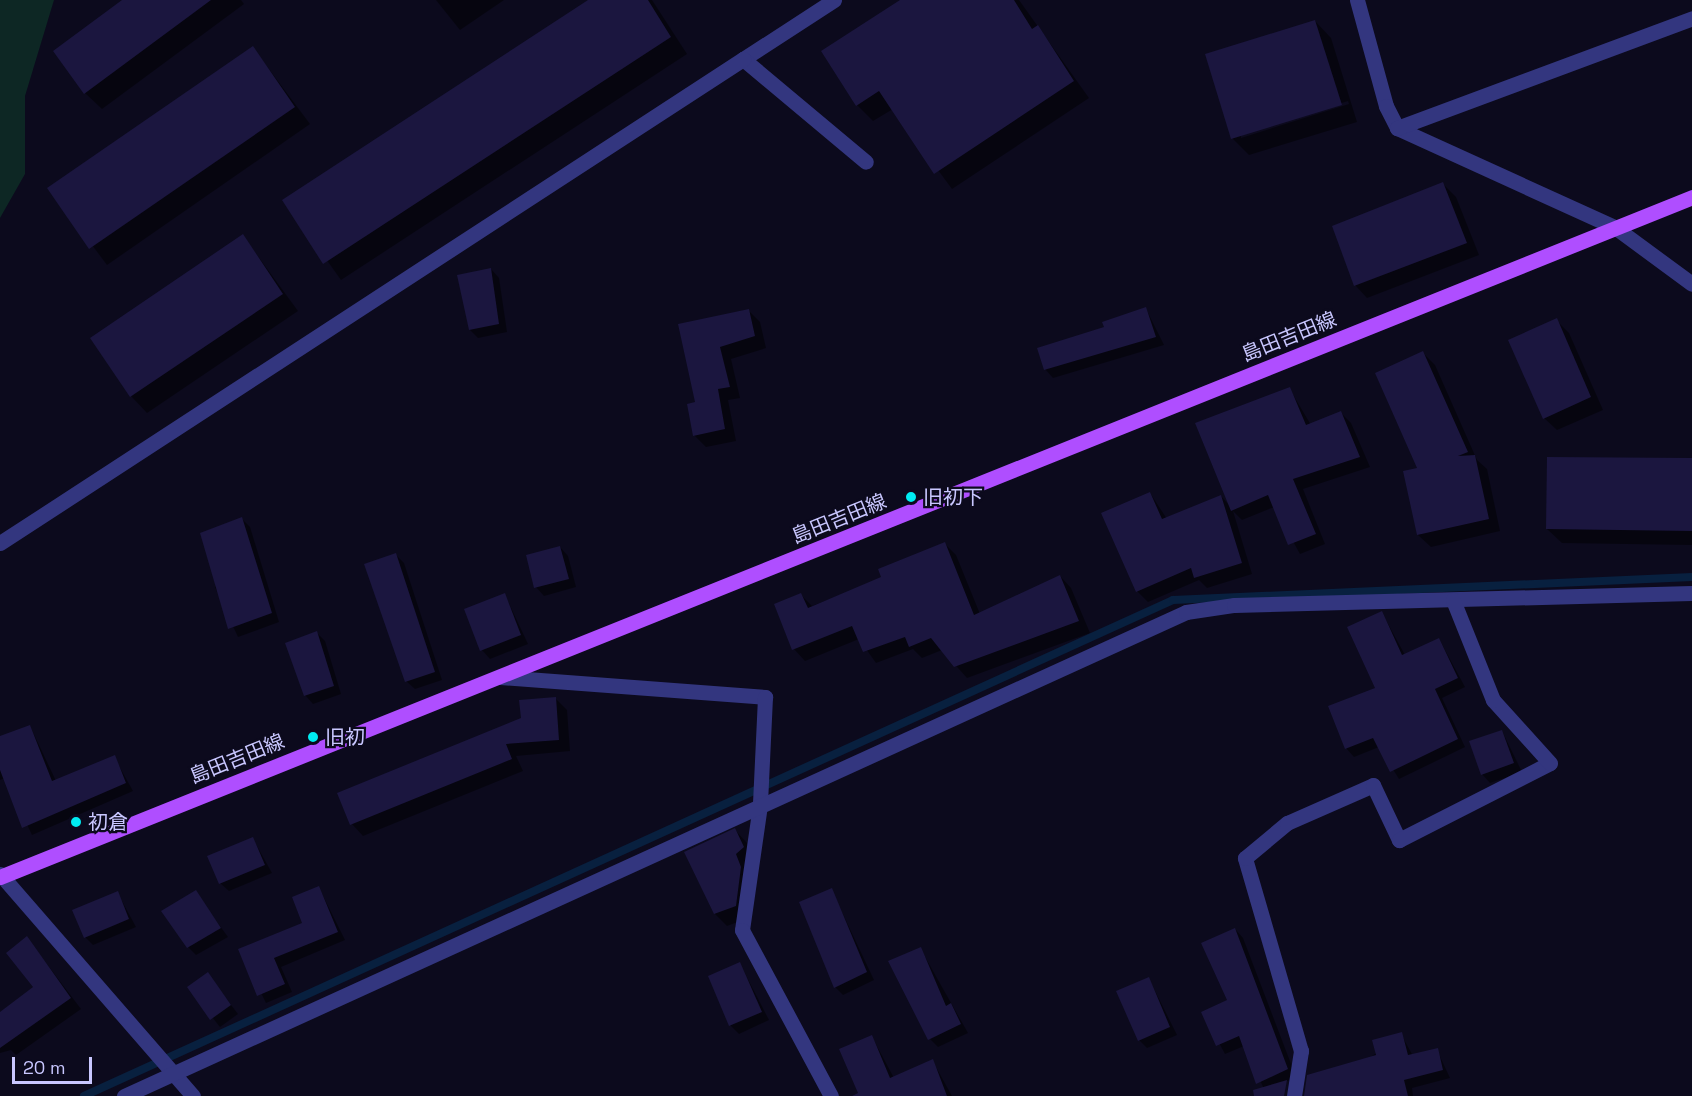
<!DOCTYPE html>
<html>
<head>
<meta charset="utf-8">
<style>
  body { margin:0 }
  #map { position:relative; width:1692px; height:1096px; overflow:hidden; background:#0c0a1d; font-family:"Space Grotesk","Noto Sans JP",sans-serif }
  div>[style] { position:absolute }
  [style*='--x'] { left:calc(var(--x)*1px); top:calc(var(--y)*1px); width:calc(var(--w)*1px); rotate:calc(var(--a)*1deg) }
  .green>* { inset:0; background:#0d2724 }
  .shadow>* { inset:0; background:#0007 }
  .stream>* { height:8px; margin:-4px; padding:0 4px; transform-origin:4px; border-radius:4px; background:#08203f }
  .building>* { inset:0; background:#1b163f }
  .minor>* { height:15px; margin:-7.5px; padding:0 7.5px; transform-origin:7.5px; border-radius:7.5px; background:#33367f }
  .primary>* { height:15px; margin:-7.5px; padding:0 7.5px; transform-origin:7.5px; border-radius:7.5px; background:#af4eff }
  .dots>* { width:16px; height:16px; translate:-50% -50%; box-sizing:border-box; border:3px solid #0c0a1d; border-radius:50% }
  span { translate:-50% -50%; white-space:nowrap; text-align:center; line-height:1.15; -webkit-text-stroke:4.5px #0c0a1d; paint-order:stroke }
  .street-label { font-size:20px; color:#c9c7ff }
  .poi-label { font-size:20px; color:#c9c7ff }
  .left { translate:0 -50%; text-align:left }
  .scale { position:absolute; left:12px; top:1057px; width:80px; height:27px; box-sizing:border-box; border:3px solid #c9c7ff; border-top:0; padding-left:8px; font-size:18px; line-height:21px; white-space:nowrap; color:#c9c7ff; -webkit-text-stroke:4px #0c0a1d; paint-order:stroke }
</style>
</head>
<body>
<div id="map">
  <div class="green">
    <div style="clip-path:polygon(0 0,54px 0,25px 96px,25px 174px,0 218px)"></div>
  </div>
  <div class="shadow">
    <div style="clip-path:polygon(124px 0,241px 0,244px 4px,102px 109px,85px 93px)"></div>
    <div style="clip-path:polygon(436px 0,504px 0,460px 30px)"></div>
    <div style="clip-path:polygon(590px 0,652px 0,687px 54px,341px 280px,284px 200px)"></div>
    <div style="clip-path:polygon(903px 0,1019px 0,1089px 98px,952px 189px,893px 109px,873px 121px,857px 105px)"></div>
    <div style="clip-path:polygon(evenodd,1315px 21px,1331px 38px,1357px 122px,1249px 155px,1233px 139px,1207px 55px,1315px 21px,1348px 101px,1349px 104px,1241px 138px,1241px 135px,1348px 101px)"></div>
    <div style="clip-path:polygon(253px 48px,310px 124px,107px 265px,50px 189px)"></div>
    <div style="clip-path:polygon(1443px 184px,1456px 197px,1479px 255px,1367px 298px,1355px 285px)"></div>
    <div style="clip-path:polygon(243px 236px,298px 311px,147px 413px,131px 396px)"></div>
    <div style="clip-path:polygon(491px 269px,499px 278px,507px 332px,478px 338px,470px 330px)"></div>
    <div style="clip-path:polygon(1146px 309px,1164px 345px,1053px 378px,1045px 369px)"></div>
    <div style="clip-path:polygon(748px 310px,760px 322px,766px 348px,731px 359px,740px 398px,728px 400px,736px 441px,706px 447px,694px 435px,697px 403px,680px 325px)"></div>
    <div style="clip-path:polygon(1556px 320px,1569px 333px,1603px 410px,1557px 430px,1544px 418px)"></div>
    <div style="clip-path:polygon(1423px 353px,1435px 365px,1477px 460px,1487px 469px,1500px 531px,1431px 547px,1418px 535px)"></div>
    <div style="clip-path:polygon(1289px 388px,1311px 425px,1341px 413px,1351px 423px,1370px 467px,1303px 489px,1325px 544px,1300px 554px,1274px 507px,1242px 520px,1233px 511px,1252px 574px,1207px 588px,1199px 580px,1148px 602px,1137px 591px,1150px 493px,1167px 519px,1221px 496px,1230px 506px)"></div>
    <div style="clip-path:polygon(1692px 460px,1692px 545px,1562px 543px,1547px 529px)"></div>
    <div style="clip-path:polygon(242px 519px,250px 527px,279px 622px,238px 637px,215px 587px)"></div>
    <div style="clip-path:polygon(945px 544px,956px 555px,980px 614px,1060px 576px,1071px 588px,1090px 633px,967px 678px,942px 650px,922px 658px,913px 649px,876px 663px,859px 639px,805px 661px,794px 649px,801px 595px,812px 606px,883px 578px)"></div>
    <div style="clip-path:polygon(560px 547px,568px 556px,576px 587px,544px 596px,536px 587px)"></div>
    <div style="clip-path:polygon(396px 555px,404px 563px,442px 680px,415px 689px,406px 681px)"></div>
    <div style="clip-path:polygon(505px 595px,528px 644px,490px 659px,482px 650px)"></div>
    <div style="clip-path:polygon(1382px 613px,1405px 655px,1439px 639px,1465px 687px,1442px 698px,1465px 747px,1399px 779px,1379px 747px,1354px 757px,1346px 748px,1377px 689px)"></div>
    <div style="clip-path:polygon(317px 633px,325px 641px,341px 694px,313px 704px,305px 695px)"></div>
    <div style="clip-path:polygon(555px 698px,567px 710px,570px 751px,516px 756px,523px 771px,363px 836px,352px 824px,339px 794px,522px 719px)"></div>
    <div style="clip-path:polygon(30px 726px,56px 781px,114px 757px,133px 791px,32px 835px,5px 778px,0 780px,0 738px)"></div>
    <div style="clip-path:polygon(1502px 731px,1522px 772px,1490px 783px,1482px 774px)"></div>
    <div style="clip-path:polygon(735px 830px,747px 843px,748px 918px,727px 926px,715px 914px)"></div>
    <div style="clip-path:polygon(253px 839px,272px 873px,229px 891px,220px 883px)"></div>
    <div style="clip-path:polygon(319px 888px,345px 940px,281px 967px,292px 992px,266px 1003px,240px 950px,304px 924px)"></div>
    <div style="clip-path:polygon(831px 889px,874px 980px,843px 995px,835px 987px)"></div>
    <div style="clip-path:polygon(117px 892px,136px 927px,93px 945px,85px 937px)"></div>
    <div style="clip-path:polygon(195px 892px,228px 937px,196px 955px,188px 947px)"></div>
    <div style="clip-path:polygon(1235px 929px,1243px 938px,1296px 1077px,1265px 1091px,1244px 1046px,1225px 1054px,1203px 1013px,1229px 1001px)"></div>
    <div style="clip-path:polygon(27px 938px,81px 1009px,16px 1055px,11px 1050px,0 1053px,0 1014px,35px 988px)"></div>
    <div style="clip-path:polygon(920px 948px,968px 1033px,938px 1047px,930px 1039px)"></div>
    <div style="clip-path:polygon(740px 964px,769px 1020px,739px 1034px,730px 1025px)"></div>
    <div style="clip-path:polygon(207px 974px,238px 1014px,220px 1027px,189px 988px)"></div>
    <div style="clip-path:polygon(1149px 979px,1177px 1035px,1147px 1048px,1139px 1040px)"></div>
    <div style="clip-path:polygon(1401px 1034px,1413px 1056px,1437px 1050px,1450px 1078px,1412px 1088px,1413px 1096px,1320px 1096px)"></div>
    <div style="clip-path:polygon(872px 1037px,894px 1078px,932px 1060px,952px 1096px,861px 1096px)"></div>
  </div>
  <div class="stream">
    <div style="--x:84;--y:1096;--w:1197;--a:-24.49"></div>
    <div style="--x:1173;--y:600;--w:520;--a:-2.54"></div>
  </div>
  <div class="building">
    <div style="clip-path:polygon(122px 0,211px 0,84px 94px,53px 51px)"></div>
    <div style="clip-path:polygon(588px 0,648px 0,671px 37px,323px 264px,282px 200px)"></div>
    <div style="clip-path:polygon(900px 0,1014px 0,1032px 29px,1038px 25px,1074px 81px,934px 174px,879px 91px,856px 106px,821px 51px)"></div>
    <div style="clip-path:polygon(1315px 20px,1342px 105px,1231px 139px,1205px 54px)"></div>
    <div style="clip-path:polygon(253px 46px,295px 107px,89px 249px,47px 188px)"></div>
    <div style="clip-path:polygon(1443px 182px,1467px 243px,1354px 286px,1332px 226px)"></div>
    <div style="clip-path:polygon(243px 234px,283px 294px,130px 397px,90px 338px)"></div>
    <div style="clip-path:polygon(491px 268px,499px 324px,469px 330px,457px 275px)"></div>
    <div style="clip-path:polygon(1146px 307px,1156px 337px,1044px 370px,1037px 348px,1104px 327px,1102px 322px)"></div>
    <div style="clip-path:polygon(749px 309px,755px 336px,720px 347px,730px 387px,718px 389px,725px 429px,693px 436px,687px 404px,695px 402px,678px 324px)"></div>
    <div style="clip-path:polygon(1557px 318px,1591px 397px,1543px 419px,1508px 340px)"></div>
    <div style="clip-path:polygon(1423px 351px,1468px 452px,1458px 456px,1475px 455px,1489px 519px,1417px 535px,1403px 471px,1417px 468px,1375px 373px)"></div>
    <div style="clip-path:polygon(1290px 387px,1306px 425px,1341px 411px,1360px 457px,1293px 479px,1316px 534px,1288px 545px,1268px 495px,1231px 511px,1195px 423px)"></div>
    <div style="clip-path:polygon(1547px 457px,1692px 458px,1692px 531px,1546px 529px)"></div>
    <div style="clip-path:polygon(1150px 492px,1162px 519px,1221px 495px,1242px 563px,1194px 578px,1191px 568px,1136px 592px,1101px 513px)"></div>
    <div style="clip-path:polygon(242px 517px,272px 613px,228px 629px,200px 533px)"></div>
    <div style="clip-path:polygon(945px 542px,974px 615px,1060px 575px,1079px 621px,954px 667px,931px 638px,909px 647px,905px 637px,863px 652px,852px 626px,792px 650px,774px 604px,801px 593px,808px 608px,881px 577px,878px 569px)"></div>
    <div style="clip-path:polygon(560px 546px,569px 579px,534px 588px,526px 555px)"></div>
    <div style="clip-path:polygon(396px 553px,435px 672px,405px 682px,364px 564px)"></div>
    <div style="clip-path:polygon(505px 593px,521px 635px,480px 651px,464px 609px)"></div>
    <div style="clip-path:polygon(1382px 611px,1402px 655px,1439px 638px,1458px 678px,1435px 689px,1458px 739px,1390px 772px,1373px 738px,1345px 749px,1328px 706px,1375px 688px,1347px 627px)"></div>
    <div style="clip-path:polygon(317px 631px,334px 686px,304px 696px,285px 643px)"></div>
    <div style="clip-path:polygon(556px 697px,559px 740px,506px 744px,512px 759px,350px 825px,337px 793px,521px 718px,519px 700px)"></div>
    <div style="clip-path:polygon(30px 725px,52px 781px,115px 755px,126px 783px,22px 828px,0 770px,0 736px)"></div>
    <div style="clip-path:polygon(1502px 730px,1514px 763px,1481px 775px,1469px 741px)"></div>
    <div style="clip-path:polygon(735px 828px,744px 847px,736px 854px,741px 867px,736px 906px,714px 914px,684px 852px)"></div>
    <div style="clip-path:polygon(253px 837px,265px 865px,219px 884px,207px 856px)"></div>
    <div style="clip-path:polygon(319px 886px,338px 932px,274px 958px,285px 984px,257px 996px,238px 949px,302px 923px,292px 897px)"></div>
    <div style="clip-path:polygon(832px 888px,867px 972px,834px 988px,799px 902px)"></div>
    <div style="clip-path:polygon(196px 890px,221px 928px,187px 948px,161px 911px)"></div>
    <div style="clip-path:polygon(118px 891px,129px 919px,84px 938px,72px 910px)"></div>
    <div style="clip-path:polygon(1235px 928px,1288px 1069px,1256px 1084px,1239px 1036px,1216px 1046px,1201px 1012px,1227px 1000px,1201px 943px)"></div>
    <div style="clip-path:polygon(27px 936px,71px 998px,0 1048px,0 1012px,33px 987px,6px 953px)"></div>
    <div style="clip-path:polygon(921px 947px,946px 1006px,951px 1003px,961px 1024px,928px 1040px,888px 961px)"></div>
    <div style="clip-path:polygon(740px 962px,762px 1012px,729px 1026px,708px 976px)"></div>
    <div style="clip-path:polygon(208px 972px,231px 1005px,210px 1020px,187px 987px)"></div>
    <div style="clip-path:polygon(1149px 977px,1170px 1027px,1138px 1041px,1116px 991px)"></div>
    <div style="clip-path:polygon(1402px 1032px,1408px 1055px,1438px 1048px,1443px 1070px,1404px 1080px,1408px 1096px,1304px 1096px,1307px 1075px,1376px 1055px,1372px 1040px)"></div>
    <div style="clip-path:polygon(872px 1035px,890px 1078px,933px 1059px,947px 1096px,852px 1096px,858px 1093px,839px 1049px)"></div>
    <div style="clip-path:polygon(1287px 1080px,1284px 1096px,1254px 1096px,1253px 1090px)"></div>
  </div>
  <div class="minor">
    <div style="--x:834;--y:0;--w:108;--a:147"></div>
    <div style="--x:743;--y:59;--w:160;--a:39.9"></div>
    <div style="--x:1357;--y:0;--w:110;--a:74.7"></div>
    <div style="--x:1386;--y:106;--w:25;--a:63"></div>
    <div style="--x:1397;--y:128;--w:241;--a:24.5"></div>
    <div style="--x:1616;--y:228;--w:94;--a:36.4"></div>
    <div style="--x:1397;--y:128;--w:315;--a:-20.4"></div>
    <div style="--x:0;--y:543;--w:887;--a:-33.08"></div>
    <div style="--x:500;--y:677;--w:266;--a:4.3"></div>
    <div style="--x:765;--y:697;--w:108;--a:92.7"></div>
    <div style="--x:760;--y:805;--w:126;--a:98.2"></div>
    <div style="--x:742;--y:930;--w:188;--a:61.8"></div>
    <div style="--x:0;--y:874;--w:294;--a:49"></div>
    <div style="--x:124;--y:1096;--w:1167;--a:-24.5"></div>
    <div style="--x:1186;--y:612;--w:49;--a:-8.3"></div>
    <div style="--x:1234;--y:605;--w:458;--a:-1.5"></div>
    <div style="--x:1294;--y:1096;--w:46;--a:-81.2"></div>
    <div style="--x:1301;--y:1051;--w:201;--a:-106.2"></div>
    <div style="--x:1245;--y:858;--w:55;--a:-39.8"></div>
    <div style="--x:1287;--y:823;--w:94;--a:-23.8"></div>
    <div style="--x:1373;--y:785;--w:61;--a:64.7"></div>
    <div style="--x:1399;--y:840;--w:169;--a:-27"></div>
    <div style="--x:1550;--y:763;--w:85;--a:-132.1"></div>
    <div style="--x:1493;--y:700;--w:108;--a:-111.8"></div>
  </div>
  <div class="primary">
    <div style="--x:0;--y:877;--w:1824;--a:-21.89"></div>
  </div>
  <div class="dots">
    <div style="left:911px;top:497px;background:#00ecf2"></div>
    <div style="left:313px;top:737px;background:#00ecf2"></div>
    <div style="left:76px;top:822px;background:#00ecf2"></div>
  </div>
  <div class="street-label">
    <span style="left:1289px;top:337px;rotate:-22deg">島田吉田線</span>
    <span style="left:839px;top:519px;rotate:-22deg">島田吉田線</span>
    <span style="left:237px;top:759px;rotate:-22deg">島田吉田線</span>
  </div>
  <div class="poi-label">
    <span class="left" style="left:923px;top:497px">旧初下</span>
    <span class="left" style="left:325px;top:737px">旧初</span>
    <span class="left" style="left:88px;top:822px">初倉</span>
  </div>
  <div class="scale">20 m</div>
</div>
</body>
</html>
